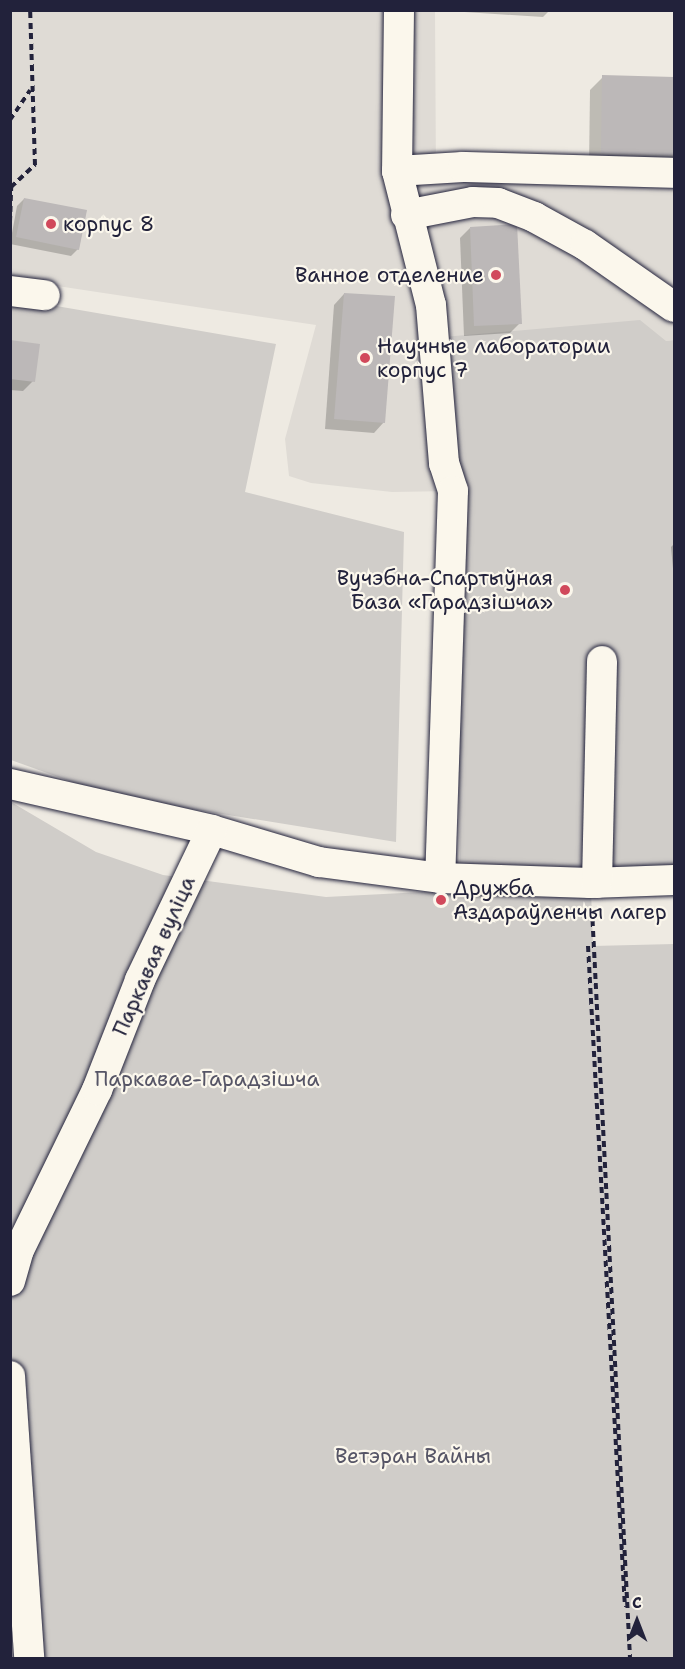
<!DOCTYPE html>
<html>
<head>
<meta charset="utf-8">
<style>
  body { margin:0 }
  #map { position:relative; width:685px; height:1669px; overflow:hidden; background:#eeeae2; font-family:"Shantell Sans",sans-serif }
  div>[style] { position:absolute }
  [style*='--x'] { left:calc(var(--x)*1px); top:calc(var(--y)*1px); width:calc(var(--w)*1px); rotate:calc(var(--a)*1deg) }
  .built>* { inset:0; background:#dfdbd5 }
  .green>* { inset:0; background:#d0cdc9 }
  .shadow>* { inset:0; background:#0003 }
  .building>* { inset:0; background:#bcb8b8 }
  .path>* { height:4px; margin-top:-2px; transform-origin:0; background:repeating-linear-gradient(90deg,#22223b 0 6px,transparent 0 10.5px) }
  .roads { filter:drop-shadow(0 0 2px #22223b) drop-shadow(0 0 2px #22223b) }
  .minor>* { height:30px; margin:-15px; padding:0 15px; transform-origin:15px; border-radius:15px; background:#fbf7ec }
  .dots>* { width:16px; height:16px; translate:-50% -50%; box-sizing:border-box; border:3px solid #fbf7ec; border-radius:50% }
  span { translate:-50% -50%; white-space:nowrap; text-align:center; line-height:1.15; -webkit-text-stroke:4.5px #fbf7ec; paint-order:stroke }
  .poi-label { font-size:21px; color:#22223b }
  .left { translate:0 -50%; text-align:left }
  .right { translate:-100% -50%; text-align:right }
  .street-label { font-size:21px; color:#22223b }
  .park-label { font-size:21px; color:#565566 }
  .frame { position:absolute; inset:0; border:12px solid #22223b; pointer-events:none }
  .north { position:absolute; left:607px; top:1591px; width:60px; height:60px; -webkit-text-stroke:4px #fbf7ec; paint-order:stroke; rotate:0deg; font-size:16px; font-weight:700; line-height:24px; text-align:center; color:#22223b }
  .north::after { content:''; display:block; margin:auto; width:21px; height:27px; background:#22223b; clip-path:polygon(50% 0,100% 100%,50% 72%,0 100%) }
</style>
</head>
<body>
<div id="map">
  <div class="built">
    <div style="clip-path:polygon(10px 11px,435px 11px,436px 179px,674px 179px,674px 340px,666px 341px,453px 491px,392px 492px,311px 483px,289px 476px,285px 439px,316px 325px,11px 279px)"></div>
  </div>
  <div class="green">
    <div style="clip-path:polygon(10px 298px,276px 344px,245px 492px,404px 532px,396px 842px,111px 796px,11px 760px)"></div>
    <div style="clip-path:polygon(640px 320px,666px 341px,674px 340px,674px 887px,591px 890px,593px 946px,674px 944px,674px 1658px,11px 1658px,11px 802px,96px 852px,163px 875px,326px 897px,460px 890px,458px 693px,443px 337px)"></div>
  </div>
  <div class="shadow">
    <div style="clip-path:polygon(434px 10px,550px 10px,543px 17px)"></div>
    <div style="clip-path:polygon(603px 77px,674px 78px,674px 168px,589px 166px,590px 90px)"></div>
    <div style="clip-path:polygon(24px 199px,78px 249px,71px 256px,10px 244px,17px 206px)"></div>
    <div style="clip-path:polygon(470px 228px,520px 323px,510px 333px,464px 336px,460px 238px)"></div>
    <div style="clip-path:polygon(674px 258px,674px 284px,673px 260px)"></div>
    <div style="clip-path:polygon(344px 294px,384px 422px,374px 433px,325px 429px,334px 305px)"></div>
    <div style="clip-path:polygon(10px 341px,33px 381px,23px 391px,10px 390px)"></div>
    <div style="clip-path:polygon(674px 544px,674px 569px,673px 569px,671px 547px)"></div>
  </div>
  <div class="building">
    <div style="clip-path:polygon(602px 75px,674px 77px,674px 155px,601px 153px)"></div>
    <div style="clip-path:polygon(24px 198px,87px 210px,79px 250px,16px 237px)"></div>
    <div style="clip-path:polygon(517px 224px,522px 324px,474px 326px,470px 227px)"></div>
    <div style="clip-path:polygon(344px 293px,395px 296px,385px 423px,334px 419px)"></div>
    <div style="clip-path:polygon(10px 340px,40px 344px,35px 382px,10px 379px)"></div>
  </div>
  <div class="path">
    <div style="--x:10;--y:120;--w:36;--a:-56"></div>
    <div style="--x:10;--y:222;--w:35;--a:-88"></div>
    <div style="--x:11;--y:187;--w:33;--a:-43"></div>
    <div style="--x:35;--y:165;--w:155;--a:-91.8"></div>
    <div style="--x:592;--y:910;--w:749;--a:87.09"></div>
    <div style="--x:588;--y:946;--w:662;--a:86.8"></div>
  </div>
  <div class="roads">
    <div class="minor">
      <div style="--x:399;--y:10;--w:161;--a:90.7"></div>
      <div style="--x:397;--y:171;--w:138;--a:75.8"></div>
      <div style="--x:431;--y:305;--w:159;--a:85.3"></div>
      <div style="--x:444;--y:463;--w:29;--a:72"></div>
      <div style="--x:453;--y:491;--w:387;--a:91.9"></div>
      <div style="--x:397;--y:171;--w:66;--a:-3.5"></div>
      <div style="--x:463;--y:167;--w:211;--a:1.6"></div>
      <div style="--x:406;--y:215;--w:68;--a:-11"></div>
      <div style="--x:473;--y:202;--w:25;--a:2"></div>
      <div style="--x:498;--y:203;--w:39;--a:21"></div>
      <div style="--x:534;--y:217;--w:58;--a:28.8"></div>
      <div style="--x:585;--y:245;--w:108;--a:34.9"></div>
      <div style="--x:10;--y:291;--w:35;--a:7"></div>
      <div style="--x:10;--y:784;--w:207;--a:12.8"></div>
      <div style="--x:212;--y:830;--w:112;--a:16.7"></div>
      <div style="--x:319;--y:862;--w:122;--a:7.5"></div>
      <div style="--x:440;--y:878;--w:150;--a:1.9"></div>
      <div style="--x:590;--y:883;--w:84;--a:-2"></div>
      <div style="--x:597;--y:883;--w:222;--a:-88.7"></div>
      <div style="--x:10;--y:1281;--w:32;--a:-74"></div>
      <div style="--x:19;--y:1250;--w:178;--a:-64"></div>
      <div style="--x:97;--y:1090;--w:118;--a:-68.6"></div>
      <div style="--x:140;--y:980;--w:166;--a:-64.4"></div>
      <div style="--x:10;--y:1376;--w:283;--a:86.1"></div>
    </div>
  </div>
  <div class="dots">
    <div style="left:51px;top:224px;background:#d1495b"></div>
    <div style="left:496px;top:275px;background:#d1495b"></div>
    <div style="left:365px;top:358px;background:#d1495b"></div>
    <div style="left:565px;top:590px;background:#d1495b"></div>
    <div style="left:441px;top:900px;background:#d1495b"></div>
  </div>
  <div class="poi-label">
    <span class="left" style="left:63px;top:224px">корпус 8</span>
    <span class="right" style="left:484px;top:275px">Ванное отделение</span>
    <span class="left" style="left:377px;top:358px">Научные лаборатории<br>корпус 7</span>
    <span class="right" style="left:553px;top:590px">Вучэбна-Спартыўная<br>База «Гарадзішча»</span>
    <span class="left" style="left:453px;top:900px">Дружба<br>Аздараўленчы лагер</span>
  </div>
  <div class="street-label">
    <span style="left:154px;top:956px;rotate:-66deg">Паркавая вуліца</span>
  </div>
  <div class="park-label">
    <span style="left:207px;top:1079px">Паркавае-Гарадзішча</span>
    <span style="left:413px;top:1456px">Ветэран Вайны</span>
  </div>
  <div class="frame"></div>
  <div class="north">С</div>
</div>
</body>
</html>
